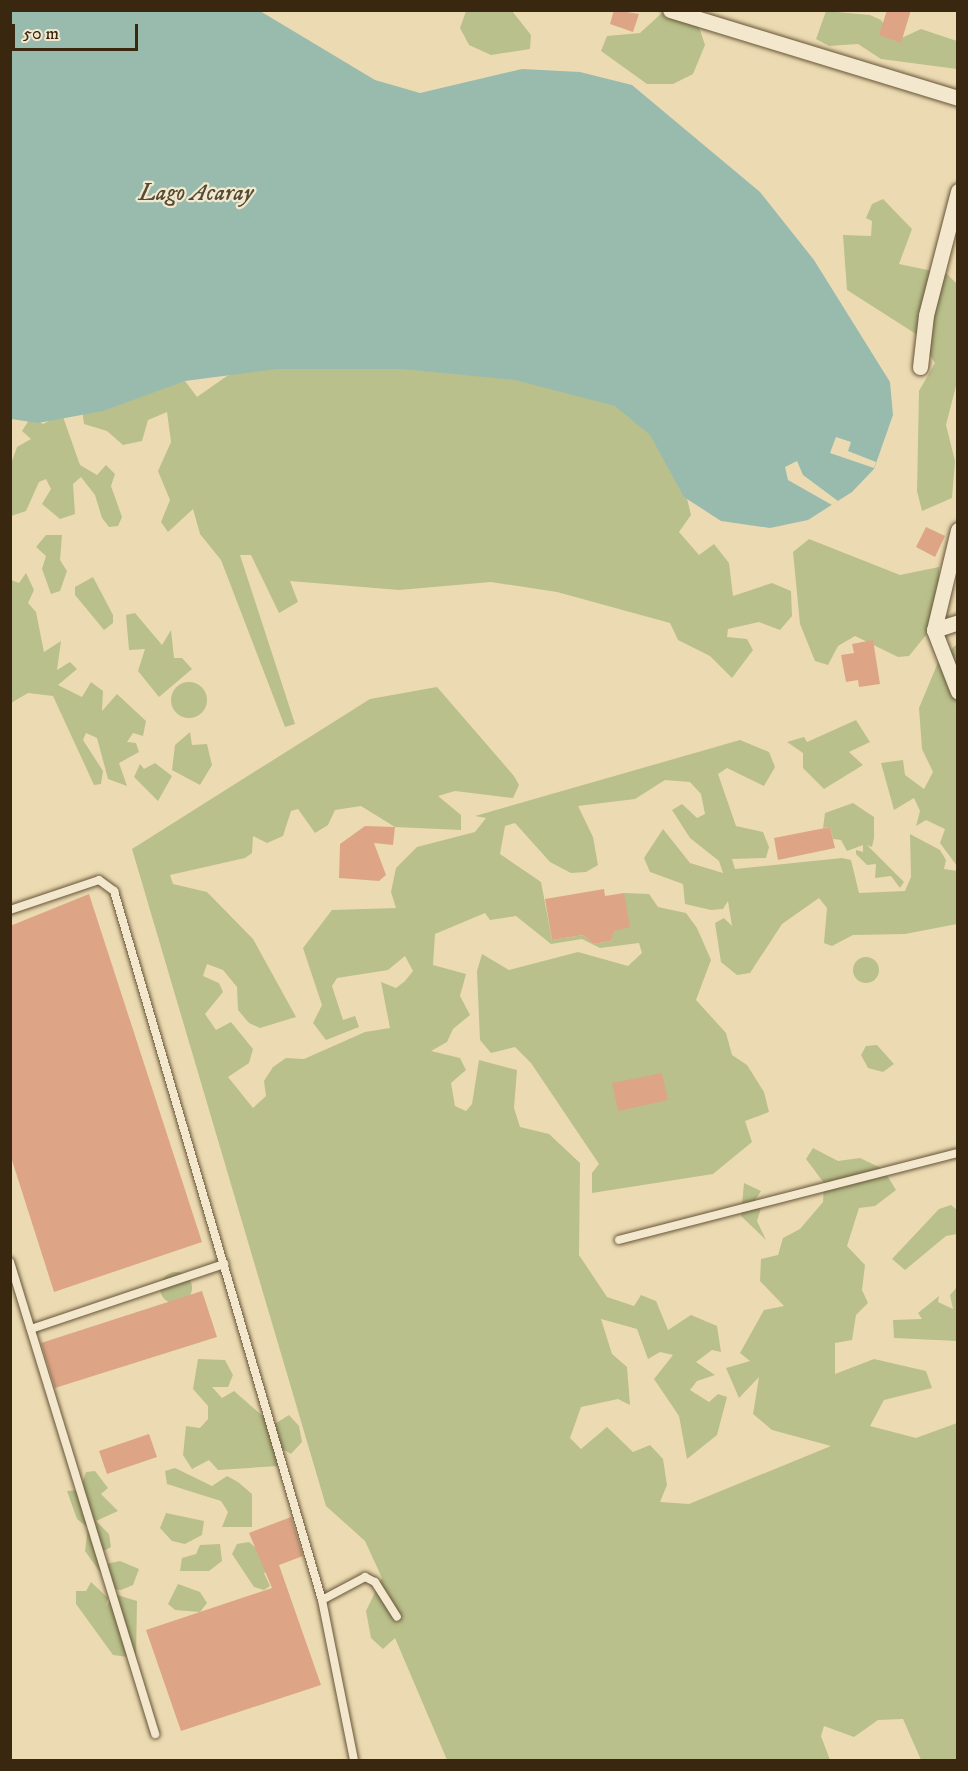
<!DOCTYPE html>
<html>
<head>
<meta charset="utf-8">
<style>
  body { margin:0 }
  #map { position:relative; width:968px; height:1771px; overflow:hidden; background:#ecdbb2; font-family:"IM FELL DW Pica",serif }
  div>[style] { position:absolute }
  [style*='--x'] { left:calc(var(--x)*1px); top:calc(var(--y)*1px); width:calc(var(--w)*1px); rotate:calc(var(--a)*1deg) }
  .green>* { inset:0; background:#b9c08b }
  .round { border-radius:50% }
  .water>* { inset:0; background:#99bbae }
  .pier>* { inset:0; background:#ecdbb2 }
  .building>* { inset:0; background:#dda586 }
  .roads { filter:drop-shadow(0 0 2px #665438) drop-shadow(0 0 2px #665438) }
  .service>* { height:8px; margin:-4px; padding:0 4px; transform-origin:4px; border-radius:4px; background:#f3e8cd }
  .minor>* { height:15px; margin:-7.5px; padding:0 7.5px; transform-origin:7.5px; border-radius:7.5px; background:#f3e8cd }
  span { translate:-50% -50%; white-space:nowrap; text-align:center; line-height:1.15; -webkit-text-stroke:4.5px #f3e8cd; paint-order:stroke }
  .water-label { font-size:24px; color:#524c37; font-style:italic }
  .frame { position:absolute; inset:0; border:12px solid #3a270f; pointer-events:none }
  .scale { position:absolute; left:12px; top:24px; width:126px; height:27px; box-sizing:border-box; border:3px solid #3a270f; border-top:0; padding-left:8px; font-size:18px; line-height:21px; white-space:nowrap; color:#3a270f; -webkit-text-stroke:4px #f3e8cd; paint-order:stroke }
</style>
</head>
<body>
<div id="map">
  <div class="green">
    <div style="clip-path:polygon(466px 11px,512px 11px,531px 35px,530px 49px,491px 55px,469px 45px,460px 28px)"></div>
    <div style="clip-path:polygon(664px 11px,697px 21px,705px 45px,693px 74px,673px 84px,647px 84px,601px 51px,607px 36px,640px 33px)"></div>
    <div style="clip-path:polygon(826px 11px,870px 15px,881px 20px,895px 41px,921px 29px,957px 41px,957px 69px,881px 59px,858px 44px,829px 46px,816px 39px)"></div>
    <div style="clip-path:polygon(883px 199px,912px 229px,899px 264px,947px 274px,957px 284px,957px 382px,946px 425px,955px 461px,952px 498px,922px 511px,917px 491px,919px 391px,935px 363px,916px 334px,847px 290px,843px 235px,871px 236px,872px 221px,866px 218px,872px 204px)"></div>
    <div style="clip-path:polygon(348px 347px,625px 401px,681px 474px,691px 515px,679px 532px,699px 555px,714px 544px,729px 563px,733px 596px,772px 583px,791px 591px,792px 616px,780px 630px,759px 622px,728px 629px,727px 637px,747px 639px,753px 650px,732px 678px,710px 656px,678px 640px,670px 623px,557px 592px,491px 582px,399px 590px,290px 581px,298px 602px,279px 613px,251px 555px,240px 555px,295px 724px,285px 727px,221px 560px,200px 534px,193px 509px,168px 532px,161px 522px,170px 500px,158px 471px,171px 442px,167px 412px,148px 420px,142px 441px,123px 445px,107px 431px,84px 424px,81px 403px,185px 381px,197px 397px,227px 376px,273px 358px)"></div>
    <div style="clip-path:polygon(62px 414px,80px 465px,97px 475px,106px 465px,115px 474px,111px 486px,122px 517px,118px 526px,109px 527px,102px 518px,95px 495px,81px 477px,73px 484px,75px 514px,60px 519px,42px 504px,51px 489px,46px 479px,39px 482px,26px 511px,11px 516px,11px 464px,17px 447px,31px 439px,22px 431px,31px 417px,43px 424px)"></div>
    <div style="clip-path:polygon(46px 535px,62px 535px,60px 560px,67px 571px,60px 591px,51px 594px,42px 569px,46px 556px,36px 547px)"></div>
    <div style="clip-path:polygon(809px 539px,900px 575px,939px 567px,939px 619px,909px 656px,898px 657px,855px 636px,838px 646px,828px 665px,815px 661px,800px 624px,793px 552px)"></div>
    <div style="clip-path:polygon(10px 566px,11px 580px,19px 583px,26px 573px,34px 590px,28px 603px,36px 612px,44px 652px,61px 641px,57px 670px,70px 662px,77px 669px,58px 685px,82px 697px,91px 682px,103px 691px,102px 711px,117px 694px,146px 721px,143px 736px,133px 733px,127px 742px,136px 743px,139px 752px,119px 763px,127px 786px,108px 779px,97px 738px,86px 733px,83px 740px,103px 771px,101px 784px,94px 785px,53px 696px,28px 693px,11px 703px)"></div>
    <div style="clip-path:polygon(93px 577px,113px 615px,113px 623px,104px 630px,75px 595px,75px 587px)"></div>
    <div style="clip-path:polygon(135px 613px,162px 645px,171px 630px,174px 658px,182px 658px,192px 669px,159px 697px,138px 671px,145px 649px,129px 650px,126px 615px)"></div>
    <div style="clip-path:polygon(957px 644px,957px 866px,940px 843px,945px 829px,926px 820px,916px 826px,920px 811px,914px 798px,894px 810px,881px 763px,903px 760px,905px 775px,924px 789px,933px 772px,922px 749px,919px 708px,939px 660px)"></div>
    <div class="round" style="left:171px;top:682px;width:36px;height:36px"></div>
    <div style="clip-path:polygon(437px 687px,514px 776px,519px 785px,513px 798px,455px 791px,438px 796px,461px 815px,461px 830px,395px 827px,361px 806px,335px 810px,328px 825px,315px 833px,298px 809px,291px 811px,283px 836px,267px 843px,253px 836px,252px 853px,245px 858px,170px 875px,173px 884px,207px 892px,253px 939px,296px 1017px,260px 1028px,249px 1023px,238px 1010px,237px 987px,223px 970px,207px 964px,203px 976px,219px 983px,223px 992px,205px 1014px,216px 1030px,231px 1022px,253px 1049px,249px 1063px,228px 1077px,253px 1108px,266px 1096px,264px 1081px,273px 1067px,286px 1058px,304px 1059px,365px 1032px,390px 1028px,381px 982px,396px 988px,405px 981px,413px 971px,405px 956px,388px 970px,337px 978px,332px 986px,343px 1020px,355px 1016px,359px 1027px,326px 1040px,313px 1023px,322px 1005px,303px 948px,332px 910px,396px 908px,391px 892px,396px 868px,417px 847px,475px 832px,486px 818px,475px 816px,740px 740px,769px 752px,775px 767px,764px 786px,727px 768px,718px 774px,736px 826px,763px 832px,769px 847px,766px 858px,732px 859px,735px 869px,842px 858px,851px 860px,859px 893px,905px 891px,911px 877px,910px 834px,940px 850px,946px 860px,944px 869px,958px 871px,957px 924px,905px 934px,853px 935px,832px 946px,824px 943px,827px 908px,819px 898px,782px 924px,750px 973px,737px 975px,721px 962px,715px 923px,724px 918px,732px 926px,728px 901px,723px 909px,711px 910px,685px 904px,683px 884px,650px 872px,644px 858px,663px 829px,690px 863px,723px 873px,719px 861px,690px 838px,672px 810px,682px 804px,697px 818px,705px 814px,701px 794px,690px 782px,665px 780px,635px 799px,578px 806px,593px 837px,598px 865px,586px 872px,571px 873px,550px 862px,515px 823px,505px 826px,500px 854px,541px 882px,552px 940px,583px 935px,593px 944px,611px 941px,624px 893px,649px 894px,658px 907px,686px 913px,697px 928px,711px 960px,696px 1000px,726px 1033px,732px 1055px,747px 1065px,764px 1092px,769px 1112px,745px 1121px,752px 1142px,713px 1174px,592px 1193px,592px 1173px,599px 1164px,531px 1063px,515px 1047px,491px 1053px,480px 1040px,477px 971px,482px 954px,509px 970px,578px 952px,628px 966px,642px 953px,639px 943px,600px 948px,582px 939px,551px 944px,516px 916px,490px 920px,485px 913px,435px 934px,433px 965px,466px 974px,460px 996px,470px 1015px,453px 1029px,447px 1042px,431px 1051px,460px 1058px,466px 1070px,451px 1083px,455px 1106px,466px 1111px,472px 1104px,479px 1060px,517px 1070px,514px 1108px,520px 1127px,549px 1134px,580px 1163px,579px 1255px,607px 1297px,634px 1306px,641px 1295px,656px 1301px,668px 1330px,691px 1315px,717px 1326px,721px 1352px,712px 1350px,696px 1362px,715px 1375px,697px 1381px,690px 1390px,709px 1402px,718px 1394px,727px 1397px,717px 1435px,687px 1459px,679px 1416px,654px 1379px,673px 1355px,660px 1352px,648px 1359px,637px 1329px,601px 1319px,612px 1354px,627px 1367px,630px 1405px,618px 1399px,581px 1407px,570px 1438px,581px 1449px,607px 1427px,633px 1452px,650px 1445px,663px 1459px,667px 1485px,660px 1502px,689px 1504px,831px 1446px,772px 1430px,753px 1414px,759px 1377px,739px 1398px,726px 1368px,750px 1361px,740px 1353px,764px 1310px,784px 1306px,760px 1281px,761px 1259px,778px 1255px,783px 1238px,800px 1229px,823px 1202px,824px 1183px,806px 1159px,813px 1148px,838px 1161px,860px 1158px,883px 1169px,896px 1190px,875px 1206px,859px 1208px,847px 1246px,865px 1265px,862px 1290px,868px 1303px,856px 1315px,852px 1340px,835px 1343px,835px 1374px,874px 1359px,926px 1371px,932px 1388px,884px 1400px,870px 1426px,916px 1438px,957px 1423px,957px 1760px,921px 1760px,903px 1719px,878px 1720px,854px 1737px,824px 1726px,821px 1736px,830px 1760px,447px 1760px,395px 1638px,383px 1649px,371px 1638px,366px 1611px,382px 1578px,365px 1541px,326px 1506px,132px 849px,370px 699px)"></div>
    <div style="clip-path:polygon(856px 720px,870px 742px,849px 752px,863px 765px,824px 789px,803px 768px,803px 753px,787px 742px,804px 737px,807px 742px)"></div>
    <div style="clip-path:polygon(190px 732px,192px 745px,207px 744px,212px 765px,200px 785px,172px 770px,175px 745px)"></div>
    <div style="clip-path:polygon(155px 763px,172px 776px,158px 801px,134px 777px,140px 764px,144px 769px)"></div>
    <div style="clip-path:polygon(853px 803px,874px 817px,874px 838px,872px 847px,867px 845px,904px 882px,900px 888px,891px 876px,875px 878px,876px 864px,867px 865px,856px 854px,856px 850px,863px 852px,863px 845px,847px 851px,841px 840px,833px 839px,830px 827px,823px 828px,825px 813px)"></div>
    <div class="round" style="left:853px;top:957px;width:26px;height:26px"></div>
    <div style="clip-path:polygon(877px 1045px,894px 1064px,883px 1072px,868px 1068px,861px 1055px,866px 1046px)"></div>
    <div style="clip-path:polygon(744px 1183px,761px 1191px,753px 1204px,761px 1208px,757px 1221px,766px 1240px,741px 1216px)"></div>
    <div style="clip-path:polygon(951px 1205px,957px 1210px,957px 1234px,946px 1236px,905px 1270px,892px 1259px,939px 1209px)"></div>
    <div class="round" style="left:160px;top:1272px;width:32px;height:32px"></div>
    <div style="clip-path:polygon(957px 1287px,957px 1341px,894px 1338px,893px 1320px,922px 1319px,918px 1313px,939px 1296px,938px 1302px,953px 1309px,950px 1295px)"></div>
    <div style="clip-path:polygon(198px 1359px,225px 1360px,233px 1375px,228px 1387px,212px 1387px,222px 1398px,234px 1391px,273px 1425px,289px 1415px,299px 1426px,302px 1442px,291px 1454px,276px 1445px,278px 1466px,218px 1470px,209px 1460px,192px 1469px,183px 1455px,186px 1426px,200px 1428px,208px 1419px,208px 1406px,193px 1389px)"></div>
    <div style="clip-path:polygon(175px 1468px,212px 1486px,227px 1476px,238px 1482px,252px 1494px,252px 1527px,222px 1527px,228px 1512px,221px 1501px,167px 1484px,165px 1471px)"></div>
    <div style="clip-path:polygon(95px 1471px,108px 1488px,101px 1494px,118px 1511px,96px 1521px,109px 1534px,111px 1547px,98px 1554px,101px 1565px,120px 1561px,139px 1569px,133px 1585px,121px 1590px,112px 1589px,85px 1551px,88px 1528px,77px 1519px,67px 1491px,80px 1490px,86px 1472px)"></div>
    <div style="clip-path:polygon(166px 1513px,204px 1521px,202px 1535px,185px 1544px,172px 1541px,160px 1528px)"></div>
    <div style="clip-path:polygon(249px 1542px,262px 1553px,269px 1571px,264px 1573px,270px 1586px,264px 1590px,254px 1587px,232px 1554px,237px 1544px)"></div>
    <div style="clip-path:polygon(220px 1544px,222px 1561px,209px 1571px,180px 1571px,182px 1558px,196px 1554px,200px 1545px)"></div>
    <div style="clip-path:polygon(91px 1582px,108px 1598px,106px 1606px,114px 1594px,137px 1601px,136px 1658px,113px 1655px,76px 1604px,76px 1591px,86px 1591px)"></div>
    <div style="clip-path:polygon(178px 1584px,200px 1592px,207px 1603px,200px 1612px,175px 1610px,168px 1604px)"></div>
  </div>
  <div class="water">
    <div style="clip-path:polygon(11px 10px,260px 11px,375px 80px,420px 93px,522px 69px,580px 72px,632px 85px,760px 192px,814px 260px,890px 382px,893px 415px,874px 469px,852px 492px,808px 520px,770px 528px,721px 521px,684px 497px,650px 435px,615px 406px,515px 380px,402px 369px,277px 369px,185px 381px,103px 411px,38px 423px,11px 419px)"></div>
  </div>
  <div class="pier">
    <div style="clip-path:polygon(836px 437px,851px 442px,848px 451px,876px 462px,874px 468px,830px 453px)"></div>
    <div style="clip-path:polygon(797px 461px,803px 475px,838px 501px,832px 505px,788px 480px,785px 467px)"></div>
  </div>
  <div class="building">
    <div style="clip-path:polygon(614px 10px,639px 14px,633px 32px,610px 24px)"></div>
    <div style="clip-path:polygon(887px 10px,911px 10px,901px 43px,879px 35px)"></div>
    <div style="clip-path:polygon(926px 527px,945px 536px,935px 557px,916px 547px)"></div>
    <div style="clip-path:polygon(873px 640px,880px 684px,859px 687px,858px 680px,846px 682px,841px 655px,854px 653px,852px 644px)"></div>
    <div style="clip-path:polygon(365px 826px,395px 827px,393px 845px,374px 843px,386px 875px,379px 881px,339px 878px,340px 844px)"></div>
    <div style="clip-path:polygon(830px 827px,835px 848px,778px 860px,774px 838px)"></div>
    <div style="clip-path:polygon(604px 889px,605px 896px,624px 893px,630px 927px,614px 931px,611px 941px,593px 944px,583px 935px,552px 940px,545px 899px)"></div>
    <div style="clip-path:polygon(89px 894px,202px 1242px,54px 1292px,10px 1154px,10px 926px)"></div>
    <div style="clip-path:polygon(662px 1073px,668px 1100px,618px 1111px,612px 1083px)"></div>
    <div style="clip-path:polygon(202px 1291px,217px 1337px,55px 1388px,41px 1343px)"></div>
    <div style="clip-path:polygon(149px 1434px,157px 1457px,107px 1474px,99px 1451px)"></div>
    <div style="clip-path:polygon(291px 1517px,303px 1556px,279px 1565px,321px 1685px,181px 1731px,146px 1630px,272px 1588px,249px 1533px)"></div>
  </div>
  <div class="roads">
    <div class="service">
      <div style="--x:10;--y:910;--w:94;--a:-18.6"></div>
      <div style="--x:99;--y:880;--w:19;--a:36"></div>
      <div style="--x:114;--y:891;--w:739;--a:73.65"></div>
      <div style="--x:322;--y:1600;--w:163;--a:78.7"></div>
      <div style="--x:619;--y:1240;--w:350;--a:-14.4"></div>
      <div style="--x:10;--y:1262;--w:494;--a:72.9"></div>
      <div style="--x:31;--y:1329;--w:204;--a:-18.6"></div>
      <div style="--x:322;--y:1600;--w:49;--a:-28.1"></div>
      <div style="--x:365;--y:1577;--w:11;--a:27"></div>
      <div style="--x:375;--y:1582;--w:41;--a:57.8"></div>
    </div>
    <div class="minor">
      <div style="--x:670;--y:10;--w:301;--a:17"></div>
      <div style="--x:920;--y:367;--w:52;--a:-83.4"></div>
      <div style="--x:926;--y:315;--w:128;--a:-75.5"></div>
      <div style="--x:958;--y:530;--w:103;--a:103.5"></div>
      <div style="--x:934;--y:630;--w:66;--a:68.8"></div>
      <div style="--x:934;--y:630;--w:25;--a:-18"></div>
    </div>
  </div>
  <div class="water-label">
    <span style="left:196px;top:194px">Lago Acaray</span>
  </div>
  <div class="frame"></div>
  <div class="scale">50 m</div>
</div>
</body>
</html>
